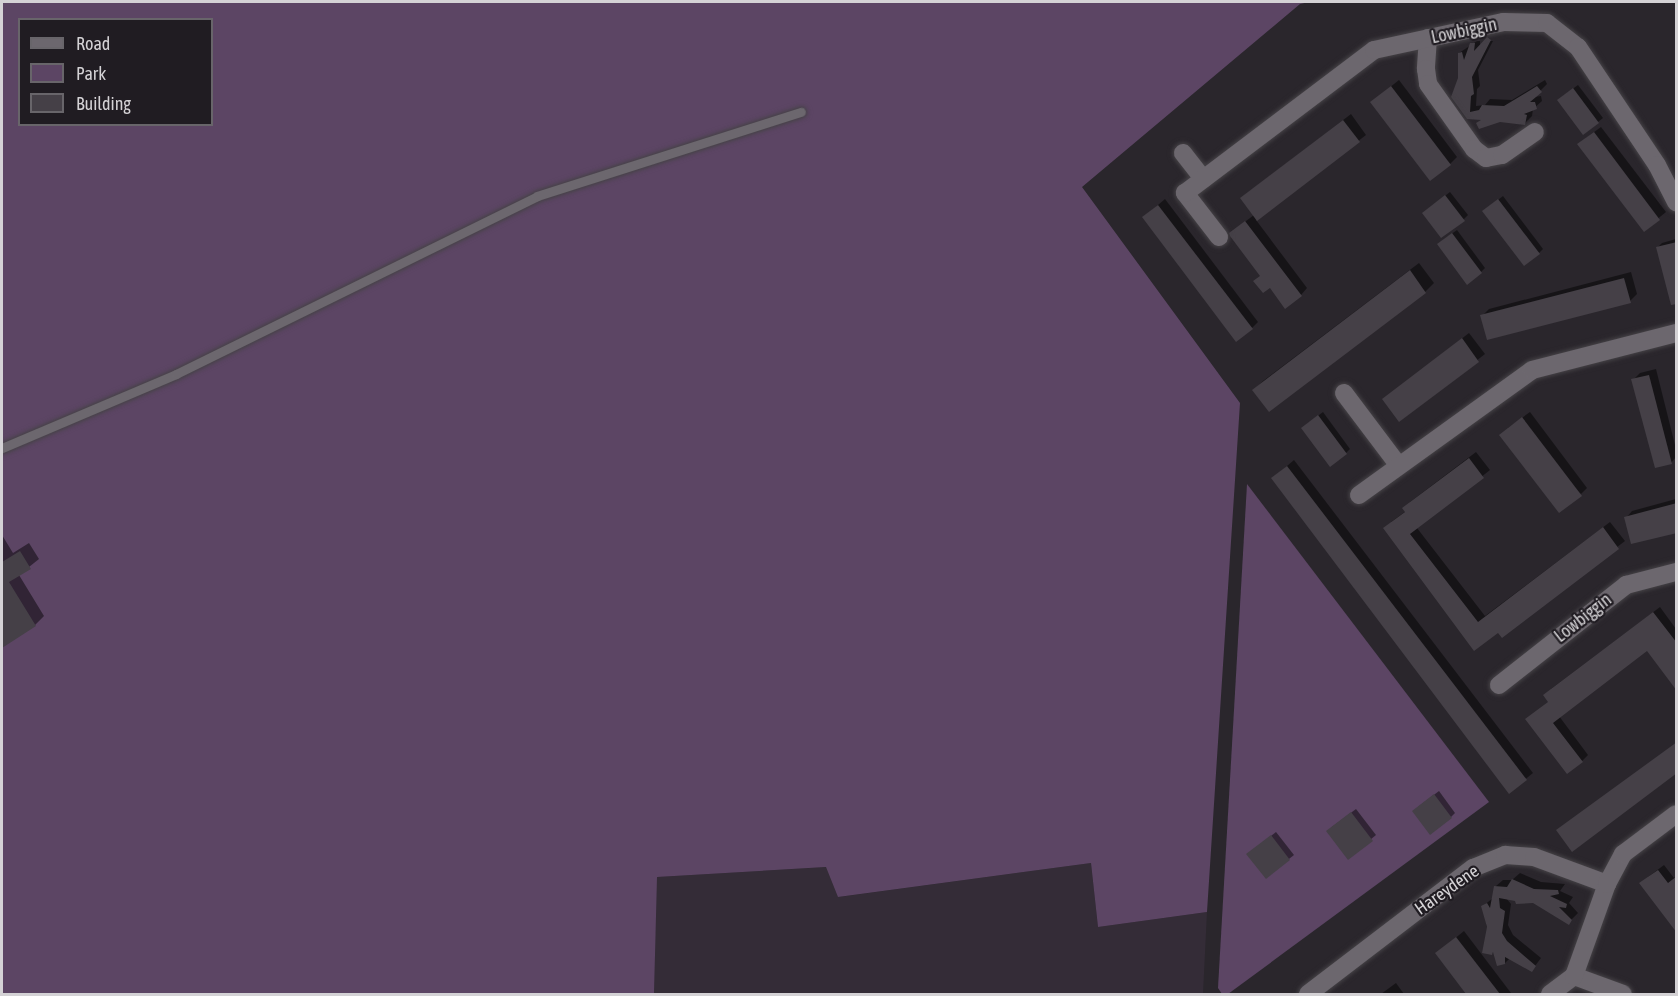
<!DOCTYPE html>
<html>
<head>
<meta charset="utf-8">
<style>
  body { margin:0 }
  #map { position:relative; width:1678px; height:996px; overflow:hidden; background:#2a262c; font-family:"Asap Condensed",sans-serif }
  div>[style] { position:absolute }
  [style*='--x'] { left:calc(var(--x)*1px); top:calc(var(--y)*1px); width:calc(var(--w)*1px); rotate:calc(var(--a)*1deg) }
  .built>* { inset:0; background:#342c37 }
  .green>* { inset:0; background:#5c4564 }
  .shadow>* { inset:0; background:#0007 }
  .building>* { inset:0; background:#454047 }
  .roads { filter:drop-shadow(0 0 2px #454246) drop-shadow(0 0 2px #454246) }
  .service>* { height:9px; margin:-4.5px; padding:0 4.5px; transform-origin:4.5px; border-radius:4.5px; background:#6c676e }
  .minor>* { height:18px; margin:-9px; padding:0 9px; transform-origin:9px; border-radius:9px; background:#6c676e }
  span { translate:-50% -50%; white-space:nowrap; text-align:center; line-height:1.15; -webkit-text-stroke:4.5px #201c22; paint-order:stroke }
  .street-label { font-size:18px; color:#d4d2d5 }
  .frame { position:absolute; inset:0; border:3px solid #d4d2d5; pointer-events:none }
  .legend { position:absolute; left:18px; top:18px; width:195px; height:108px; box-sizing:border-box; background:#201c22; border:2px solid #68656a; margin:0; padding:8px 10px; list-style:none; font-size:18px; color:#d4d2d5 }
  .legend li { display:flex; align-items:center; gap:12px; height:30px }
  .legend b { width:30px; border:2px solid #68656a }
</style>
</head>
<body>
<div id="map">
  <div class="built">
    <div style="clip-path:polygon(1091px 863px,1098px 927px,1207px 912px,1203px 994px,654px 994px,656px 877px,827px 867px,839px 897px)"></div>
  </div>
  <div class="green">
    <div style="clip-path:polygon(evenodd,2px 2px,1309px 2px,1300px 4px,1082px 187px,1240px 403px,1207px 912px,1098px 927px,1091px 863px,838px 897px,826px 867px,657px 877px,654px 994px,2px 994px,2px 2px,20px 20px,212px 20px,212px 124px,20px 124px,20px 20px)"></div>
    <div style="clip-path:polygon(1247px 484px,1489px 802px,1228px 994px,1222px 994px,1218px 988px)"></div>
  </div>
  <div class="shadow">
    <div style="clip-path:polygon(1477px 41px,1480px 41px,1480px 47px,1486px 41px,1493px 41px,1478px 70px,1480px 86px,1477px 89px,1476px 106px,1485px 105px,1490px 99px,1512px 100px,1545px 80px,1547px 84px,1534px 97px,1541px 96px,1542px 101px,1533px 109px,1532px 116px,1525px 123px,1467px 118px,1459px 78px,1459px 53px)"></div>
    <div style="clip-path:polygon(1399px 80px,1457px 157px,1450px 164px,1379px 96px)"></div>
    <div style="clip-path:polygon(1578px 85px,1603px 118px,1584px 133px,1563px 96px)"></div>
    <div style="clip-path:polygon(1351px 114px,1366px 135px,1256px 220px,1307px 288px,1301px 295px,1262px 275px,1238px 227px,1254px 215px,1241px 198px)"></div>
    <div style="clip-path:polygon(1601px 127px,1666px 212px,1644px 230px,1586px 138px)"></div>
    <div style="clip-path:polygon(1450px 192px,1468px 215px,1464px 219px,1428px 209px)"></div>
    <div style="clip-path:polygon(1503px 196px,1543px 249px,1539px 253px,1489px 207px)"></div>
    <div style="clip-path:polygon(1165px 199px,1258px 322px,1252px 328px,1144px 217px)"></div>
    <div style="clip-path:polygon(1457px 230px,1485px 268px,1481px 272px,1443px 240px)"></div>
    <div style="clip-path:polygon(1676px 239px,1676px 291px,1658px 247px,1662px 243px)"></div>
    <div style="clip-path:polygon(1419px 263px,1434px 283px,1425px 292px,1269px 410px,1254px 390px,1263px 381px)"></div>
    <div style="clip-path:polygon(1631px 272px,1637px 294px,1630px 301px,1482px 316px,1489px 309px)"></div>
    <div style="clip-path:polygon(1469px 333px,1485px 354px,1400px 420px,1384px 399px)"></div>
    <div style="clip-path:polygon(1656px 369px,1676px 449px,1676px 457px,1671px 463px,1633px 380px,1640px 373px)"></div>
    <div style="clip-path:polygon(1323px 412px,1350px 449px,1346px 453px,1307px 424px)"></div>
    <div style="clip-path:polygon(1530px 412px,1587px 488px,1581px 494px,1508px 428px)"></div>
    <div style="clip-path:polygon(1476px 452px,1490px 470px,1417px 528px,1485px 616px,1610px 522px,1625px 541px,1502px 635px,1499px 631px,1474px 649px,1391px 522px,1406px 511px,1410px 502px)"></div>
    <div style="clip-path:polygon(1294px 460px,1533px 773px,1509px 792px,1280px 472px)"></div>
    <div style="clip-path:polygon(1676px 499px,1676px 531px,1626px 518px,1632px 511px)"></div>
    <div style="clip-path:polygon(2px 535px,13px 553px,29px 543px,39px 559px,19px 575px,44px 616px,35px 625px,2px 646px)"></div>
    <div style="clip-path:polygon(1660px 607px,1676px 629px,1676px 688px,1647px 649px,1559px 716px,1588px 755px,1582px 761px,1527px 720px,1550px 701px,1551px 689px)"></div>
    <div style="clip-path:polygon(1439px 791px,1455px 813px,1451px 817px,1418px 807px)"></div>
    <div style="clip-path:polygon(1356px 809px,1376px 835px,1348px 858px,1332px 827px)"></div>
    <div style="clip-path:polygon(1276px 832px,1294px 855px,1266px 877px,1253px 850px)"></div>
    <div style="clip-path:polygon(1664px 865px,1674px 878px,1676px 876px,1676px 930px,1648px 877px)"></div>
    <div style="clip-path:polygon(1520px 873px,1541px 882px,1565px 884px,1560px 891px,1573px 897px,1569px 903px,1578px 913px,1568px 923px,1533px 902px,1506px 898px,1511px 904px,1508px 925px,1513px 935px,1541px 958px,1532px 970px,1510px 958px,1505px 963px,1494px 951px,1492px 954px,1483px 906px,1493px 898px,1496px 886px,1503px 880px,1512px 880px)"></div>
    <div style="clip-path:polygon(1464px 931px,1511px 993px,1509px 994px,1468px 994px,1437px 953px)"></div>
    <div style="clip-path:polygon(1396px 983px,1404px 994px,1381px 994px)"></div>
  </div>
  <div class="building">
    <div style="clip-path:polygon(1487px 37px,1491px 40px,1472px 77px,1474px 94px,1471px 96px,1470px 112px,1479px 110px,1482px 105px,1504px 106px,1537px 86px,1542px 92px,1530px 102px,1535px 102px,1537px 109px,1524px 114px,1527px 115px,1525px 125px,1500px 122px,1479px 129px,1476px 123px,1481px 120px,1467px 119px,1451px 97px,1458px 78px,1458px 53px,1462px 52px,1464px 60px,1470px 43px,1475px 43px,1474px 51px)"></div>
    <div style="clip-path:polygon(1391px 86px,1451px 165px,1430px 181px,1370px 102px)"></div>
    <div style="clip-path:polygon(1573px 88px,1599px 123px,1583px 135px,1557px 100px)"></div>
    <div style="clip-path:polygon(1343px 120px,1360px 142px,1257px 221px,1240px 198px)"></div>
    <div style="clip-path:polygon(1594px 132px,1660px 220px,1644px 232px,1577px 144px)"></div>
    <div style="clip-path:polygon(1445px 195px,1465px 221px,1441px 238px,1422px 213px)"></div>
    <div style="clip-path:polygon(1498px 199px,1540px 254px,1524px 266px,1482px 211px)"></div>
    <div style="clip-path:polygon(1158px 205px,1253px 329px,1236px 342px,1142px 217px)"></div>
    <div style="clip-path:polygon(1245px 221px,1302px 296px,1285px 309px,1270px 288px,1263px 293px,1253px 281px,1260px 276px,1230px 236px,1229px 233px)"></div>
    <div style="clip-path:polygon(1452px 233px,1482px 273px,1467px 285px,1437px 244px)"></div>
    <div style="clip-path:polygon(1677px 242px,1677px 304px,1671px 305px,1656px 247px)"></div>
    <div style="clip-path:polygon(1410px 270px,1426px 293px,1269px 412px,1252px 390px)"></div>
    <div style="clip-path:polygon(1624px 278px,1631px 303px,1487px 340px,1480px 315px)"></div>
    <div style="clip-path:polygon(1462px 338px,1479px 362px,1399px 422px,1382px 399px)"></div>
    <div style="clip-path:polygon(1649px 375px,1672px 464px,1655px 468px,1631px 379px)"></div>
    <div style="clip-path:polygon(1318px 415px,1347px 454px,1330px 467px,1301px 428px)"></div>
    <div style="clip-path:polygon(1522px 417px,1582px 496px,1559px 513px,1499px 435px)"></div>
    <div style="clip-path:polygon(1469px 458px,1484px 478px,1410px 534px,1478px 622px,1603px 527px,1619px 549px,1502px 638px,1498px 633px,1474px 651px,1383px 528px,1405px 512px,1402px 508px)"></div>
    <div style="clip-path:polygon(1287px 466px,1527px 780px,1509px 794px,1271px 478px)"></div>
    <div style="clip-path:polygon(1677px 503px,1677px 533px,1631px 544px,1624px 517px)"></div>
    <div style="clip-path:polygon(20px 551px,31px 569px,9px 582px,36px 626px,2px 648px,2px 562px)"></div>
    <div style="clip-path:polygon(1653px 612px,1677px 643px,1677px 691px,1647px 651px,1553px 723px,1583px 762px,1567px 774px,1525px 719px,1548px 702px,1543px 695px)"></div>
    <div style="clip-path:polygon(1677px 742px,1677px 773px,1572px 852px,1556px 830px)"></div>
    <div style="clip-path:polygon(1434px 794px,1452px 818px,1430px 835px,1412px 811px)"></div>
    <div style="clip-path:polygon(1351px 812px,1373px 841px,1348px 860px,1326px 831px)"></div>
    <div style="clip-path:polygon(1271px 835px,1290px 860px,1266px 879px,1246px 854px)"></div>
    <div style="clip-path:polygon(1658px 870px,1668px 883px,1677px 876px,1677px 933px,1639px 883px)"></div>
    <div style="clip-path:polygon(1512px 879px,1534px 889px,1558px 890px,1559px 894px,1550px 896px,1567px 904px,1566px 908px,1559px 907px,1572px 920px,1569px 925px,1533px 903px,1516px 904px,1515px 901px,1499px 898px,1500px 908px,1505px 911px,1502px 933px,1507px 941px,1536px 966px,1532px 972px,1505px 957px,1505px 964px,1497px 966px,1493px 952px,1492px 955px,1482px 953px,1487px 927px,1481px 906px,1487px 903px,1490px 908px,1494px 886px,1507px 887px)"></div>
    <div style="clip-path:polygon(1456px 937px,1500px 994px,1466px 994px,1435px 953px)"></div>
  </div>
  <div class="roads">
    <div class="service">
      <div style="--x:2;--y:448;--w:189;--a:-23"></div>
      <div style="--x:176;--y:374;--w:402;--a:-26.2"></div>
      <div style="--x:537;--y:196;--w:277;--a:-17.7"></div>
    </div>
    <div class="minor">
      <div style="--x:1428;--y:38;--w:31;--a:94"></div>
      <div style="--x:1426;--y:69;--w:15;--a:82"></div>
      <div style="--x:1428;--y:84;--w:80;--a:54.7"></div>
      <div style="--x:1474;--y:149;--w:15;--a:37"></div>
      <div style="--x:1486;--y:158;--w:16;--a:-11"></div>
      <div style="--x:1502;--y:155;--w:40;--a:-34.9"></div>
      <div style="--x:1183;--y:153;--w:33;--a:52"></div>
      <div style="--x:1219;--y:237;--w:56;--a:-127.7"></div>
      <div style="--x:1185;--y:193;--w:237;--a:-37.1"></div>
      <div style="--x:1374;--y:50;--w:133;--a:-12.2"></div>
      <div style="--x:1504;--y:22;--w:43;--a:1.3"></div>
      <div style="--x:1547;--y:23;--w:39;--a:38"></div>
      <div style="--x:1578;--y:47;--w:142;--a:56.2"></div>
      <div style="--x:1657;--y:165;--w:42;--a:62.8"></div>
      <div style="--x:1344;--y:393;--w:91;--a:53"></div>
      <div style="--x:1359;--y:495;--w:213;--a:-35.8"></div>
      <div style="--x:1532;--y:370;--w:149;--a:-14.4"></div>
      <div style="--x:1499;--y:685;--w:162;--a:-38.2"></div>
      <div style="--x:1626;--y:585;--w:52;--a:-14.6"></div>
      <div style="--x:1574;--y:976;--w:52;--a:20.2"></div>
      <div style="--x:1308;--y:994;--w:208;--a:-37.4"></div>
      <div style="--x:1473;--y:868;--w:35;--a:-22"></div>
      <div style="--x:1505;--y:855;--w:29;--a:4"></div>
      <div style="--x:1534;--y:857;--w:78;--a:20.3"></div>
      <div style="--x:1550;--y:994;--w:30;--a:-37"></div>
      <div style="--x:1574;--y:976;--w:98;--a:-70.3"></div>
      <div style="--x:1607;--y:884;--w:34;--a:-62"></div>
      <div style="--x:1623;--y:854;--w:66;--a:-37"></div>
    </div>
  </div>
  <div class="street-label">
    <span style="left:1464px;top:31px;rotate:-12deg">Lowbiggin</span>
    <span style="left:1583px;top:618px;rotate:-38deg">Lowbiggin</span>
    <span style="left:1447px;top:890px;rotate:-35deg">Hareydene</span>
  </div>
  <div class="frame"></div>
  <ul class="legend">
  <li><b style="height:8px;background:#6c676e"></b>Road</li>
  <li><b style="height:16px;background:#5c4564"></b>Park</li>
  <li><b style="height:16px;background:#454047"></b>Building</li>
  </ul>
</div>
</body>
</html>
